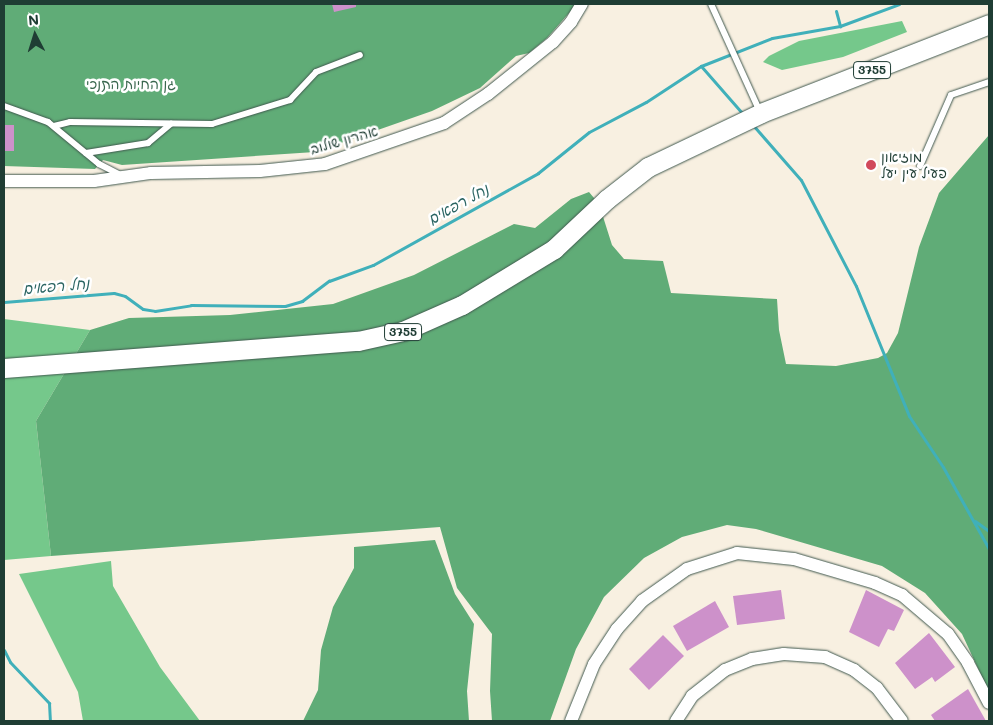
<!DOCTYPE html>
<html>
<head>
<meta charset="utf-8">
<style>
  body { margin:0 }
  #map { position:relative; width:993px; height:725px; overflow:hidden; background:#f8f0e1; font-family:Mali,"Playpen Sans Hebrew",sans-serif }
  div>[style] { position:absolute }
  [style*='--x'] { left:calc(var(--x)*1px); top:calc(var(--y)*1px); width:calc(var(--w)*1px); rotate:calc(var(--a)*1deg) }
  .green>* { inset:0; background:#75c88b }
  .forest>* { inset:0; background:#60ac77 }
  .stream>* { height:3px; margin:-1.5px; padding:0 1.5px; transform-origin:1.5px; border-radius:1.5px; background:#40b0ba }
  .building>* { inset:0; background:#cd91ca }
  .roads { filter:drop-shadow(0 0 1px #40584e) drop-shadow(0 0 1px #40584e) }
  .lane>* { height:6px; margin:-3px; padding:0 3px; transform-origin:3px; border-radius:3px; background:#fff }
  .street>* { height:12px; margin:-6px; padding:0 6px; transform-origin:6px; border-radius:6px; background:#fff }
  .primary>* { height:19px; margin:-9.5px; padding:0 9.5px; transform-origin:9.5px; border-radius:9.5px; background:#fff }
  .dots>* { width:14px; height:14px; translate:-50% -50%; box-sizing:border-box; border:2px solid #fff; border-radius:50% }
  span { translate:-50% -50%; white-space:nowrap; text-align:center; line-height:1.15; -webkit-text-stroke:5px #fff; paint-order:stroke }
  .shield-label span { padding:1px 4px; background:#fff; border:1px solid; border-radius:4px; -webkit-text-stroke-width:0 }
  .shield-label { font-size:12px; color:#1f3d34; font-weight:700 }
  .park-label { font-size:14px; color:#39674e }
  .street-label { font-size:14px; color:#1f3d34 }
  .poi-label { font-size:14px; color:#1f3d34 }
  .left { translate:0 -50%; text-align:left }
  .water-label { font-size:15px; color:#2b6563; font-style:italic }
  .frame { position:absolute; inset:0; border:5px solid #1f3d34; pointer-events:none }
  .north { position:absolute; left:10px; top:10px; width:50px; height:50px; -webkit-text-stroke:4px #fff; paint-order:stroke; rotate:355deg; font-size:14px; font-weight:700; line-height:20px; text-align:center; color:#1f3d34 }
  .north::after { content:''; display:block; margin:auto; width:18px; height:22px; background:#1f3d34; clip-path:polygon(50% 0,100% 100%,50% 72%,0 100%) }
</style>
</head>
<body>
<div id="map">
  <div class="green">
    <div style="clip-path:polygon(902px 21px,907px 32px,843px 57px,782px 70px,763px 62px,769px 56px,799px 41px)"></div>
    <div style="clip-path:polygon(4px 319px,90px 330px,36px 421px,51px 556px,4px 560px)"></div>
    <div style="clip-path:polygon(111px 561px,113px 586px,160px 667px,200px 721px,83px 721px,78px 692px,19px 574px)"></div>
  </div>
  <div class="forest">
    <div style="clip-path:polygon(4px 4px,577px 4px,547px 38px,529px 53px,516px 56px,480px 88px,432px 111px,315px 152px,122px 165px,103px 160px,95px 169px,4px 166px)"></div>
    <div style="clip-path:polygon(989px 135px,989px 692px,962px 634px,925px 593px,882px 566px,756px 529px,727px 525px,682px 537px,644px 558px,604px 597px,576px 649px,550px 721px,492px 721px,490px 691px,492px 634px,457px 588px,440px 527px,51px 556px,36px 421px,90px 330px,129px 318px,230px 315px,333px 304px,414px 275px,514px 224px,535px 228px,571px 199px,589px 192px,599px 204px,612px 245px,624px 259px,663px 261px,671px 293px,777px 299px,779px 330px,786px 364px,836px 366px,878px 358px,887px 353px,898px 333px,919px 247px,939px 193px)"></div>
    <div style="clip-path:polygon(435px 540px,455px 594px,474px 624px,467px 691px,469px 721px,303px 721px,318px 690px,321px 650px,333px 607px,354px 568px,354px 547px)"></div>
  </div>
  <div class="stream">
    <div style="--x:836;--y:11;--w:16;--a:75"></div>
    <div style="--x:701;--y:66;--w:64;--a:48.8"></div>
    <div style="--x:752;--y:124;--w:74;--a:48.8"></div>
    <div style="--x:801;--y:180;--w:119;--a:62.6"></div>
    <div style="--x:856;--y:286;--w:140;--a:67.8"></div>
    <div style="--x:909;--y:416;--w:61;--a:56.3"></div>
    <div style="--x:943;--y:467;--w:94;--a:60.7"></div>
    <div style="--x:4;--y:302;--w:110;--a:-4.7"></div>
    <div style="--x:114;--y:293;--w:11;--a:15"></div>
    <div style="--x:125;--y:296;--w:22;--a:36"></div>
    <div style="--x:143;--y:309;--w:12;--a:9"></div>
    <div style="--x:155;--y:311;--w:36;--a:-9"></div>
    <div style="--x:191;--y:305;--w:94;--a:0.6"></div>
    <div style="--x:285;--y:306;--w:18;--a:-16"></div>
    <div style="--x:302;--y:301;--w:34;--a:-37"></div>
    <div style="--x:329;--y:281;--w:47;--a:-20"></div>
    <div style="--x:373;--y:265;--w:189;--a:-29.1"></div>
    <div style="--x:538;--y:173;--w:65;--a:-38.8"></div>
    <div style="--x:589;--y:132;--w:64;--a:-27.8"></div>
    <div style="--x:646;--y:102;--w:66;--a:-33.2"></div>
    <div style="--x:701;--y:66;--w:76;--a:-21.5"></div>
    <div style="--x:772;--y:38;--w:69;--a:-10"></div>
    <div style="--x:840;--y:26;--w:63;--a:-20.4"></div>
    <div style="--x:975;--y:521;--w:17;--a:36"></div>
    <div style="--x:4;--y:650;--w:13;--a:63"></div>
    <div style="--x:10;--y:662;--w:57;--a:46.4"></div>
    <div style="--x:49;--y:703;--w:18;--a:87"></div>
  </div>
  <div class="building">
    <div style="clip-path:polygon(332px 4px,356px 4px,356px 7px,334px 12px)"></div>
    <div style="clip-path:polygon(4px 125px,14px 125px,14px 151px,4px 151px)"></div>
    <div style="clip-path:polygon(781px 590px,785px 619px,737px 625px,733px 596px)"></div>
    <div style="clip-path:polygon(866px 590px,904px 610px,894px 631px,888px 629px,879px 647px,849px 632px)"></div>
    <div style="clip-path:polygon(715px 601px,729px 627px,687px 651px,673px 626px)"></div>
    <div style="clip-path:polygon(929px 633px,955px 667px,935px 682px,932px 677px,915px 689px,895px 663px)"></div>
    <div style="clip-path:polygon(663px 635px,684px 656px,649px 690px,629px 669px)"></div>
    <div style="clip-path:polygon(968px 689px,986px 721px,935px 721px,931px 715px)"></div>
  </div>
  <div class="roads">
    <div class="lane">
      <div style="--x:711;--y:4;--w:119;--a:65.6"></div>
      <div style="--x:4;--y:106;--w:47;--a:20"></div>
      <div style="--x:48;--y:122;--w:66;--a:39.5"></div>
      <div style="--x:99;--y:164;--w:25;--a:27"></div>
      <div style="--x:54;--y:126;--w:16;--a:-14"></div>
      <div style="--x:70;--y:122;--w:142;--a:0.8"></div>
      <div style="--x:212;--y:124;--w:82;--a:-17.1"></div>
      <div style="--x:290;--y:100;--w:38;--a:-47"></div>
      <div style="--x:316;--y:72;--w:47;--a:-21.1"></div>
      <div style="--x:86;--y:153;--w:63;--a:-9.2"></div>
      <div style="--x:148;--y:143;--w:30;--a:-40"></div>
      <div style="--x:920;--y:166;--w:77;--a:-66.4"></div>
      <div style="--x:951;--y:95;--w:40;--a:-18.9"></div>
    </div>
    <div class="street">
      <div style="--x:4;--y:181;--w:90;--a:0"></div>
      <div style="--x:94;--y:181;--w:58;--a:-8"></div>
      <div style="--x:151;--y:173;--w:109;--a:-1.1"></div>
      <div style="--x:260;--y:171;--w:65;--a:-6.1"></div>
      <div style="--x:325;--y:164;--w:126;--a:-19"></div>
      <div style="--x:444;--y:123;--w:53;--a:-33.4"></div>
      <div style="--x:488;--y:94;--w:83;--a:-38.7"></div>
      <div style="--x:553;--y:42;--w:27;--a:-48"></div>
      <div style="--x:571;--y:22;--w:21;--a:-59"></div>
      <div style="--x:571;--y:721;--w:61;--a:-68"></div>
      <div style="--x:594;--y:664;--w:42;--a:-56.7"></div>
      <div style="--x:617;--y:629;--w:38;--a:-48"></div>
      <div style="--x:642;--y:601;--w:55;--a:-35.4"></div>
      <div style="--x:687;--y:569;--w:52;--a:-17.7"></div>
      <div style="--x:737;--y:553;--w:57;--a:6"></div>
      <div style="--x:794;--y:559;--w:84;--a:16.5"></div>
      <div style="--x:875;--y:583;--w:30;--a:24"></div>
      <div style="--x:902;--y:595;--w:60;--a:40.3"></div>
      <div style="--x:948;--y:634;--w:35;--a:55"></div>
      <div style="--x:968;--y:663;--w:45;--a:62.3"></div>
      <div style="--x:676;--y:721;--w:30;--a:-57"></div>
      <div style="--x:692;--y:696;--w:42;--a:-38.2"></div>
      <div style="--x:725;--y:670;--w:29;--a:-22"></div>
      <div style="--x:752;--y:659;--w:32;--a:-9"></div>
      <div style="--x:784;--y:654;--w:41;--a:4.2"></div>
      <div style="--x:825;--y:657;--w:32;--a:24"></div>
      <div style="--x:854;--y:670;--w:29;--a:38"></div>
      <div style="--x:877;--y:688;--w:41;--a:52.9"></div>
    </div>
    <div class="primary">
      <div style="--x:4;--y:368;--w:355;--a:-4.4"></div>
      <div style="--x:358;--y:341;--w:46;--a:-12.5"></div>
      <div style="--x:403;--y:331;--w:64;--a:-23.8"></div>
      <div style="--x:462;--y:305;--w:108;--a:-31.3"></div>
      <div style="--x:554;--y:249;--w:73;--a:-43.3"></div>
      <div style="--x:607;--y:199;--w:52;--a:-38"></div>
      <div style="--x:648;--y:167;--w:125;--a:-25.5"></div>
      <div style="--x:761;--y:113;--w:245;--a:-21.3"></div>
    </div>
  </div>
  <div class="dots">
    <div style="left:871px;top:165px;background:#d1495b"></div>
  </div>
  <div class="shield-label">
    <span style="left:872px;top:70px">3755</span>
    <span style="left:403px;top:332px">3755</span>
  </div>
  <div class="park-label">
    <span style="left:131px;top:84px">גן החיות התנכי</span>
  </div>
  <div class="street-label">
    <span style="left:344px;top:140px;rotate:-16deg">אהרון שולוב</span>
  </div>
  <div class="poi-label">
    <span class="left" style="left:881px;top:165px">מוזיאון<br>פעיל עין יעל</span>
  </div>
  <div class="water-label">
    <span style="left:458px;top:204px;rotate:-29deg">נחל רפאים</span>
    <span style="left:56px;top:286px;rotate:-5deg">נחל רפאים</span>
  </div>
  <div class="frame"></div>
  <div class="north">N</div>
</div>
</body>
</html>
